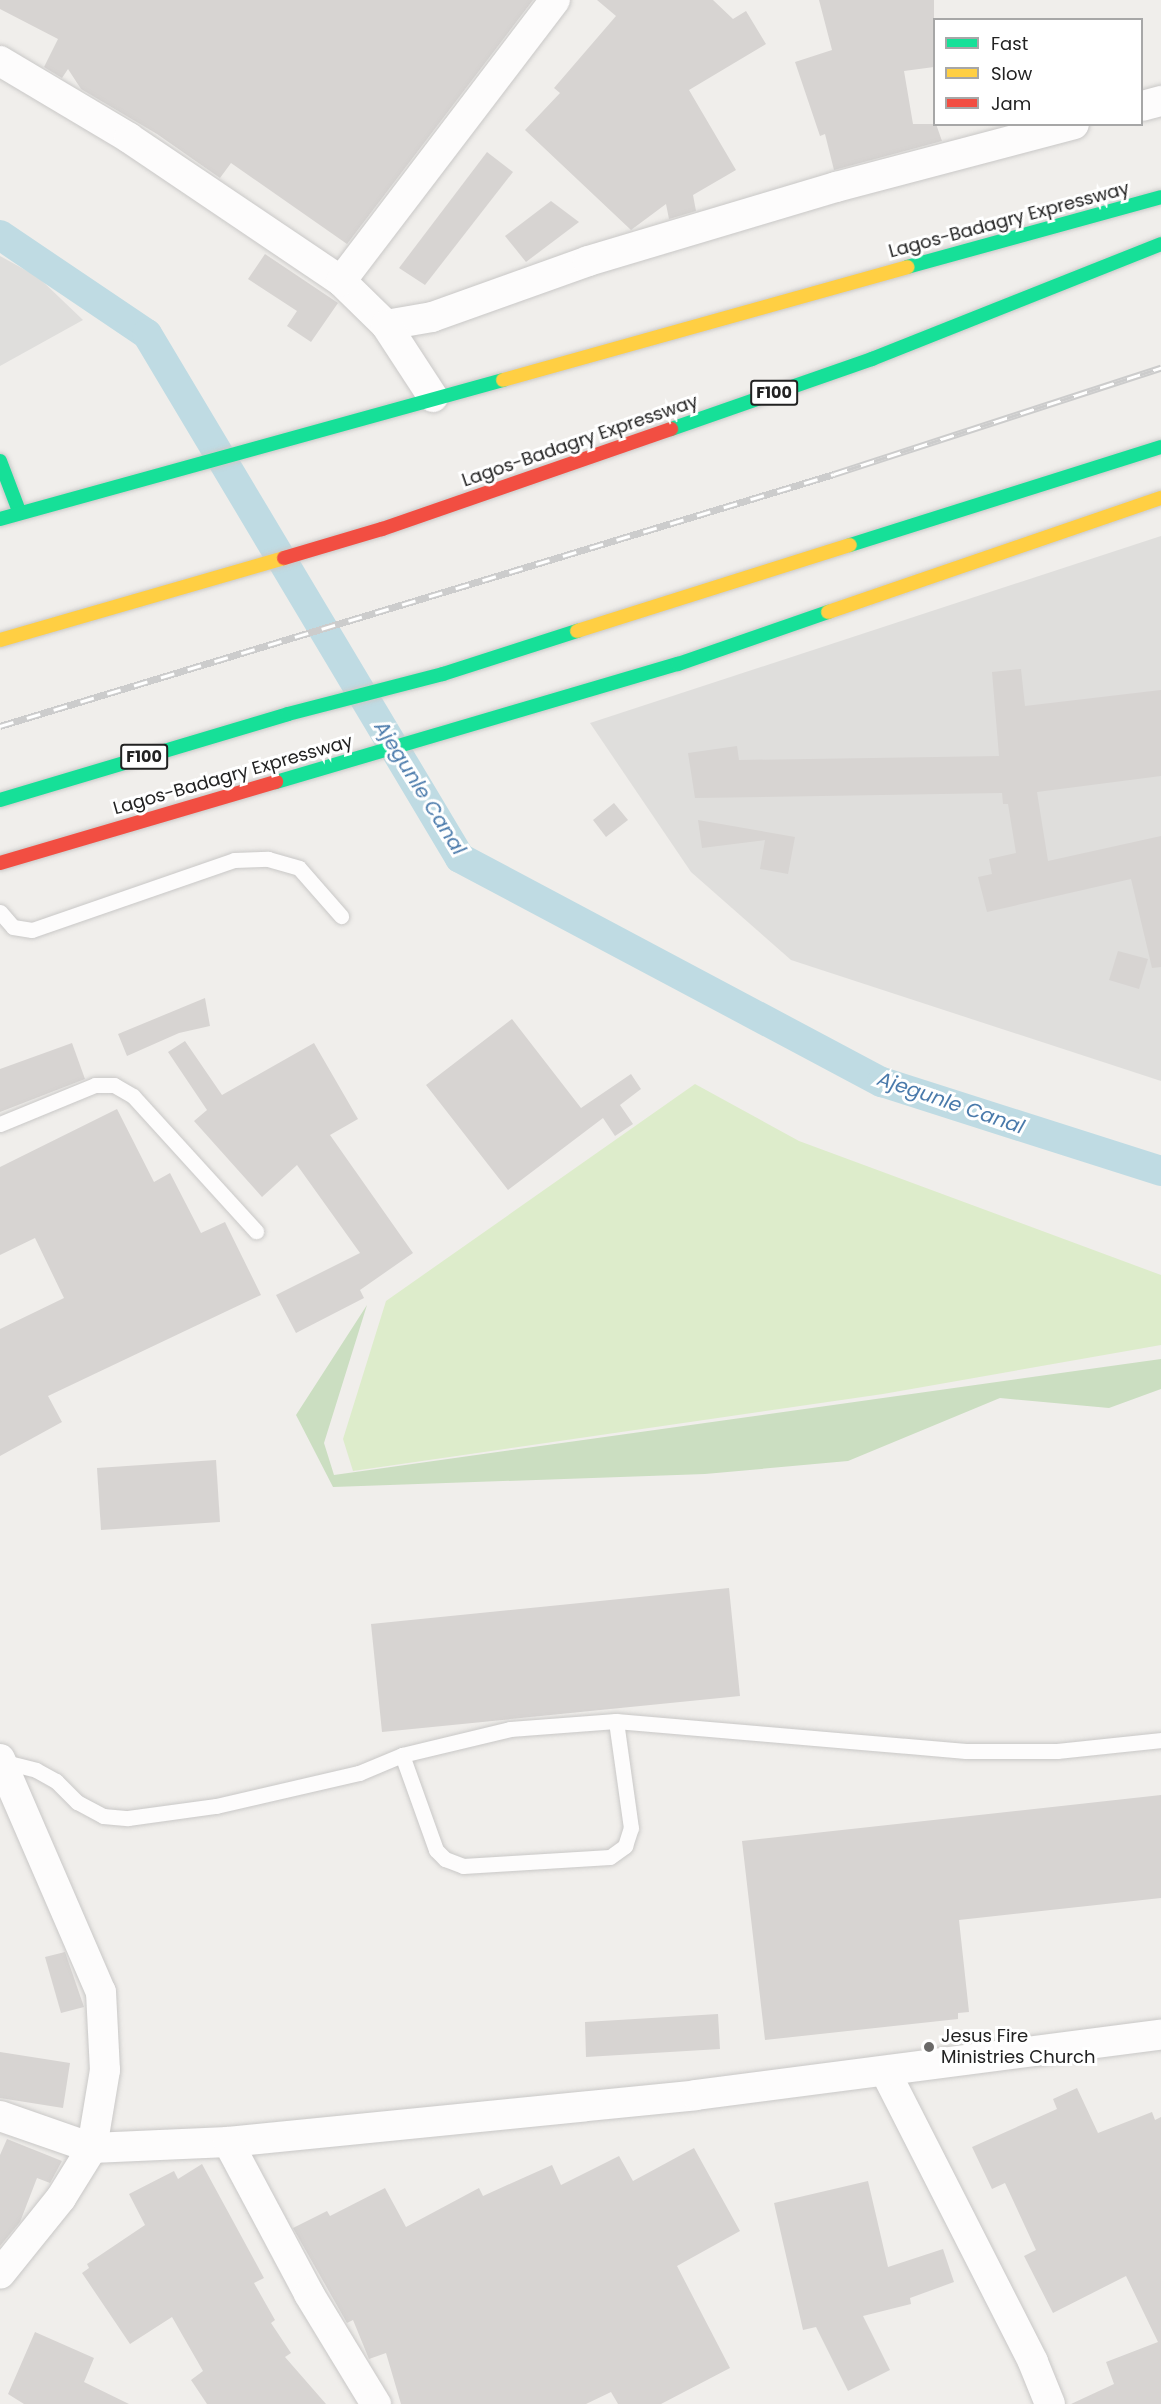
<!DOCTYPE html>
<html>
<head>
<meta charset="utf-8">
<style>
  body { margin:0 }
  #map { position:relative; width:1161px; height:2404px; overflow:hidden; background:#f0eeeb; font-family:Poppins,sans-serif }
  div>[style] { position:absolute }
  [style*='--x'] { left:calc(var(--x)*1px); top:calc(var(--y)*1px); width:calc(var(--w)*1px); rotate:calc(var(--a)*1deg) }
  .residential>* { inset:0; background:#dfdedc }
  .grass>* { inset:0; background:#ddeccb }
  .forest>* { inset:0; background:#cbdec1 }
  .canal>* { height:30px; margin:-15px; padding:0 15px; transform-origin:15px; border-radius:15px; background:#bfdbe3 }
  .building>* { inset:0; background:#d7d4d2 }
  .roads { filter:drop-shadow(0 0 2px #c9c8c7) drop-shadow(0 0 2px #c9c8c7) }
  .lane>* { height:15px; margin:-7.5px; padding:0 7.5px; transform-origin:7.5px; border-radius:7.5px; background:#fdfcfc }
  .street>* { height:30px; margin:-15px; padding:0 15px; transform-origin:15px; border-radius:15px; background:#fdfcfc }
  .fast>* { height:14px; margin:-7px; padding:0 7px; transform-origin:7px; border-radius:7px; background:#16e098 }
  .slow>* { height:14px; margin:-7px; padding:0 7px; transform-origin:7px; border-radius:7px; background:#ffcf43 }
  .jam>* { height:14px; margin:-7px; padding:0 7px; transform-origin:7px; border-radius:7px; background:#f24e42 }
  .rail>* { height:7px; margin-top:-3.5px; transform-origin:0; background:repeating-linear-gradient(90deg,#fff 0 14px,#ccc 0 28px); box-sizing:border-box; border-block:2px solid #ccc }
  .dots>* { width:16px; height:16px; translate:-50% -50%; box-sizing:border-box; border:3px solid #fff; border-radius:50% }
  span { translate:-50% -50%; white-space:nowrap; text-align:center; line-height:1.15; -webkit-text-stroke:6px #fff; paint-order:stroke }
  .shield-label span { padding:2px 4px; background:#fff; border:2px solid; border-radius:4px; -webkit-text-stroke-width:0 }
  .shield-label { font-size:16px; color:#222; font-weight:700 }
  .street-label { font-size:18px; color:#222 }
  .poi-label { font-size:18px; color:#222 }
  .left { translate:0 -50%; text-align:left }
  .water-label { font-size:20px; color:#4a7aab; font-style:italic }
  .legend { position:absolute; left:933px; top:18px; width:210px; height:108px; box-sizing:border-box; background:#fff; border:2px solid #a7a7a7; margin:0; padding:8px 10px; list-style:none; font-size:18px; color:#222 }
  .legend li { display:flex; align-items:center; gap:12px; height:30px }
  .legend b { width:30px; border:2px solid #a7a7a7 }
</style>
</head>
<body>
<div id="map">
  <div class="residential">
    <div style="clip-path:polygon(0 256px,38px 277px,83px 320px,0 366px)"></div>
    <div style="clip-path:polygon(1161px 536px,1161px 1081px,791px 960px,691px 872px,590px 723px)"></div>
  </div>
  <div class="grass">
    <div style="clip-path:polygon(695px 1084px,799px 1141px,1161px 1275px,1161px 1345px,883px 1394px,353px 1471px,343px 1439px,386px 1301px)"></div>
  </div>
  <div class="forest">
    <div style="clip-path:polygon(367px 1305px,324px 1443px,334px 1475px,1161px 1359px,1161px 1389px,1109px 1408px,1000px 1398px,848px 1461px,705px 1474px,333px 1487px,296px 1415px)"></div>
  </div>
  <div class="canal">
    <div style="--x:0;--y:235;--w:177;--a:34"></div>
    <div style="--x:147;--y:334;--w:610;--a:59.15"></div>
    <div style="--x:460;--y:858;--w:478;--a:28"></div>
    <div style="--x:882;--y:1082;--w:293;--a:17.7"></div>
  </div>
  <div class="building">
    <div style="clip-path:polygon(0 0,533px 0,347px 244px,231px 163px,220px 178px,157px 134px,81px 89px,68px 69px,62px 78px,44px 67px,58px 39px,0 9px)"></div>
    <div style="clip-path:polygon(597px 0,713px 0,733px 19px,746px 11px,766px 44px,689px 90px,736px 170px,693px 195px,696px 211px,669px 219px,666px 204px,631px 230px,525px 130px,560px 93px,554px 88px,616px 16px)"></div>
    <div style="clip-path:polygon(819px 0,934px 0,934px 67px,904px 71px,913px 124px,936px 124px,942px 141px,834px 170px,825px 134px,820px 136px,795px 62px,832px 50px)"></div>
    <div style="clip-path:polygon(487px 152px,513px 172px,425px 285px,399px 268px)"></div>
    <div style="clip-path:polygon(551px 201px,579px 222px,526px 262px,505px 236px)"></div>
    <div style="clip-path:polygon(265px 254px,338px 303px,311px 342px,287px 326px,297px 311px,248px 279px)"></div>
    <div style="clip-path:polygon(1021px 669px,1025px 706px,1161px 690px,1161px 776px,1037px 792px,1048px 861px,1161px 836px,1161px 967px,1152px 968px,1131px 879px,987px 912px,978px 877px,992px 874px,989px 859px,1016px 853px,1008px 804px,1003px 804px,1002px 793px,695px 798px,688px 753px,737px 746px,739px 760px,999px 756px,992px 672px)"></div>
    <div style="clip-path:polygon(614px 803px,628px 820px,606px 837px,593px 820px)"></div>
    <div style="clip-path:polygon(698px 820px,795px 837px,788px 874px,760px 869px,765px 840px,702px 848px)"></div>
    <div style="clip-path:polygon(1118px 951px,1148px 959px,1139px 989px,1109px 980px)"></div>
    <div style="clip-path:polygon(205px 998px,210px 1026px,179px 1033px,127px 1056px,118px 1034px)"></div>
    <div style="clip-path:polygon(512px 1019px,581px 1108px,631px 1074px,641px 1089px,620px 1105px,633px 1124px,615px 1136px,603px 1118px,508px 1190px,426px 1085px)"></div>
    <div style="clip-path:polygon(185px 1041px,222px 1095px,314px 1043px,358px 1119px,330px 1135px,413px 1253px,360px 1290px,364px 1298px,296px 1333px,276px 1295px,360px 1253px,297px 1165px,262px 1197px,194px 1121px,207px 1110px,168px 1052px)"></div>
    <div style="clip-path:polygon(72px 1043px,85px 1079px,0 1112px,0 1069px)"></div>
    <div style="clip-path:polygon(117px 1109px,154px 1182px,170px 1173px,201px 1233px,225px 1222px,261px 1295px,48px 1396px,62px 1422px,0 1456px,0 1329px,64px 1298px,35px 1238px,0 1255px,0 1167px)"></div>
    <div style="clip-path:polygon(216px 1460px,220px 1522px,101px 1530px,97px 1468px)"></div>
    <div style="clip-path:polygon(729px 1588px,740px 1696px,382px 1732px,371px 1624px)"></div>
    <div style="clip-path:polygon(1161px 1795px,1161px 1898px,959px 1920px,969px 2012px,958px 2013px,958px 2019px,765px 2040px,742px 1841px)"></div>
    <div style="clip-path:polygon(65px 1952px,84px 2007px,61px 2013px,45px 1957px)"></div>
    <div style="clip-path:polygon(718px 2014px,720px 2049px,586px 2057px,585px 2022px)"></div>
    <div style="clip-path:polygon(0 2052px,70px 2063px,63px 2108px,0 2098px)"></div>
    <div style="clip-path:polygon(1077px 2088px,1098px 2133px,1152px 2112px,1155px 2120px,1161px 2117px,1161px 2404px,1071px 2404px,1114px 2384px,1106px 2362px,1158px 2342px,1126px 2276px,1053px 2313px,1024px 2256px,1036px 2250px,1005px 2183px,992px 2189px,972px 2147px,1057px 2109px,1053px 2099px)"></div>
    <div style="clip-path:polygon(7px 2139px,62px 2161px,50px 2183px,37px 2178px,20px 2222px,0 2246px,0 2155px)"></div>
    <div style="clip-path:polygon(694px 2148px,740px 2231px,677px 2266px,730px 2368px,661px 2404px,618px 2404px,611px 2392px,586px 2404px,401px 2404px,386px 2353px,369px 2359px,353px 2320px,347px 2323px,293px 2228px,327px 2211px,330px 2216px,385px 2188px,406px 2227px,479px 2188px,483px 2196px,552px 2165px,561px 2185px,619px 2156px,633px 2181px)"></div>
    <div style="clip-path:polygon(202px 2164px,264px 2278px,254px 2283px,275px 2320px,271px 2323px,291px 2353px,285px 2357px,326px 2404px,207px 2404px,191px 2380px,203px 2371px,172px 2317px,130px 2344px,82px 2273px,89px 2268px,87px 2264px,145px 2225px,129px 2194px,174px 2171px,178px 2179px)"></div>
    <div style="clip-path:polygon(868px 2181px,888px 2267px,943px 2249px,954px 2282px,910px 2298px,911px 2304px,863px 2316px,890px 2370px,848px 2391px,816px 2327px,803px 2330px,774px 2203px)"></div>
    <div style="clip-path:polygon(35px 2332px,94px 2358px,84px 2382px,129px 2404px,24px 2404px,8px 2394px)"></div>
  </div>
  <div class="roads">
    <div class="lane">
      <div style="--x:0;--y:912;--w:20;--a:49"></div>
      <div style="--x:13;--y:927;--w:19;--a:9"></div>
      <div style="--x:32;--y:930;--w:214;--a:-19.1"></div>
      <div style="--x:234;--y:860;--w:34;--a:-2"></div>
      <div style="--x:268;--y:859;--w:32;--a:16"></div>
      <div style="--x:299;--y:868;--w:64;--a:48.8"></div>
      <div style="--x:0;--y:1124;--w:103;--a:-22.3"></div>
      <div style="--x:95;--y:1085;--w:19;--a:0"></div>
      <div style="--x:114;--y:1085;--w:22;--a:30"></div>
      <div style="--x:133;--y:1096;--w:183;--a:47.7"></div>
      <div style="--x:402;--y:1755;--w:101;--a:70.3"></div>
      <div style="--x:436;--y:1850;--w:13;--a:45"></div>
      <div style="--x:445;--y:1859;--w:19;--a:21"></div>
      <div style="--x:463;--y:1866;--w:147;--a:-3.5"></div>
      <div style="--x:610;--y:1857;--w:19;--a:-36"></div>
      <div style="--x:625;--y:1846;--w:19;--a:-72"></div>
      <div style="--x:631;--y:1828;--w:108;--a:-98"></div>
      <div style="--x:1;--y:1761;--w:36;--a:14"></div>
      <div style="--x:36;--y:1770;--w:23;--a:29"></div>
      <div style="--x:56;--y:1781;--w:30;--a:45"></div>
      <div style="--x:77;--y:1802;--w:30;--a:28"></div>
      <div style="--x:103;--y:1816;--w:25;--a:5"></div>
      <div style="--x:128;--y:1818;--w:89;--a:-7.8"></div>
      <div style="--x:216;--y:1806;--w:147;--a:-13"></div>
      <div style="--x:359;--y:1773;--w:47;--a:-22.7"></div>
      <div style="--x:402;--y:1755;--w:111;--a:-13.5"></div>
      <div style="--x:510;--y:1729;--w:106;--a:-4.3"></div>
      <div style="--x:616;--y:1721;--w:351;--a:4.9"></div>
      <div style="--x:966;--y:1751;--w:91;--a:0"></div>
      <div style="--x:1057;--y:1751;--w:105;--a:-6"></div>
    </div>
    <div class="street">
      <div style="--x:0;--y:61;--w:150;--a:30.8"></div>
      <div style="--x:129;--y:138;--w:256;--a:34"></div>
      <div style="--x:341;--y:281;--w:63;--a:44.4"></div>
      <div style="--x:386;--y:325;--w:47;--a:-9.9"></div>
      <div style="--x:432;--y:317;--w:166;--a:-19.7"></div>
      <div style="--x:588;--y:261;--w:259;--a:-16.6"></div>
      <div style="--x:836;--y:187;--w:246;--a:-14.8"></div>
      <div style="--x:1142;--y:106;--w:20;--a:-15"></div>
      <div style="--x:341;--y:281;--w:353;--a:-52.7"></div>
      <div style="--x:386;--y:325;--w:86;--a:56.9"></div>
      <div style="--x:0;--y:1759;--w:254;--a:66.6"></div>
      <div style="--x:101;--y:1992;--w:78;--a:87.1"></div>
      <div style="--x:105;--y:2070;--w:79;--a:99.5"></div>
      <div style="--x:92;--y:2148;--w:59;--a:121.8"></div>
      <div style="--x:61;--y:2198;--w:97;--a:128.8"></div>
      <div style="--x:885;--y:2071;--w:326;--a:63"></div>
      <div style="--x:1033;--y:2362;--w:45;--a:68"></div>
      <div style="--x:0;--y:2116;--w:97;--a:19.2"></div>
      <div style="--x:92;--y:2148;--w:136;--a:-2.5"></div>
      <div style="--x:228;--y:2142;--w:470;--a:-5.7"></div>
      <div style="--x:696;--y:2095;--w:469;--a:-7.4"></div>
      <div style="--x:228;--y:2142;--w:172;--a:61.9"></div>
      <div style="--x:309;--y:2294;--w:129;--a:58.7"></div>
    </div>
    <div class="fast">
      <div style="--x:907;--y:267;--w:263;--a:-15.4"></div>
      <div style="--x:671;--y:429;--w:213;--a:-19.2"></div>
      <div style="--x:872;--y:359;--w:311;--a:-21.7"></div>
      <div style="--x:0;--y:461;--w:53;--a:69.2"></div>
      <div style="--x:0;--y:519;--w:522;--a:-15.45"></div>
      <div style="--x:850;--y:545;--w:326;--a:-17.5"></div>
      <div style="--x:276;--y:782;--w:419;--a:-16.4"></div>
      <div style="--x:678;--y:664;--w:159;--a:-19.1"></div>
      <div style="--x:0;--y:800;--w:301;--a:-16.6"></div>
      <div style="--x:288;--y:714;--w:160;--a:-14.5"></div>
      <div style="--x:443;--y:674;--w:141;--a:-17.8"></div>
    </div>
    <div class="slow">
      <div style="--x:503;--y:380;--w:420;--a:-15.6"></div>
      <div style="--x:828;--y:612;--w:352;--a:-18.9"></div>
      <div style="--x:577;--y:631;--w:286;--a:-17.5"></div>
      <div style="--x:0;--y:640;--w:296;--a:-16.1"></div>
    </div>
    <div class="jam">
      <div style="--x:284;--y:558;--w:102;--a:-16.5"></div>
      <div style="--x:382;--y:529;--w:306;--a:-19.1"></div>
      <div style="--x:0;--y:863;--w:288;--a:-16.4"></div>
    </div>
  </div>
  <div class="rail">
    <div style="--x:0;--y:726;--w:871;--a:-16.81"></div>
    <div style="--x:834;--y:474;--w:344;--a:-18"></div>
  </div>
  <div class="dots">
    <div style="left:929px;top:2047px;background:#6a6968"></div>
  </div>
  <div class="shield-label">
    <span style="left:774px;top:393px">F100</span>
    <span style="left:144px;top:757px">F100</span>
  </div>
  <div class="street-label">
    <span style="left:1009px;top:220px;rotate:-15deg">Lagos-Badagry Expressway</span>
    <span style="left:580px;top:441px;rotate:-19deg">Lagos-Badagry Expressway</span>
    <span style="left:233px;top:775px;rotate:-16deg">Lagos-Badagry Expressway</span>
  </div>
  <div class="poi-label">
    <span class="left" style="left:941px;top:2047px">Jesus Fire<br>Ministries Church</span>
  </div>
  <div class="water-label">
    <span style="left:420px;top:788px;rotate:58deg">Ajegunle Canal</span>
    <span style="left:951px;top:1103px;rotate:19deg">Ajegunle Canal</span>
  </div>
  <ul class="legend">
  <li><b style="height:8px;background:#16e098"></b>Fast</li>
  <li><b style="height:8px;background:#ffcf43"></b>Slow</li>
  <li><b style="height:8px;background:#f24e42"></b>Jam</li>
  </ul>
</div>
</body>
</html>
